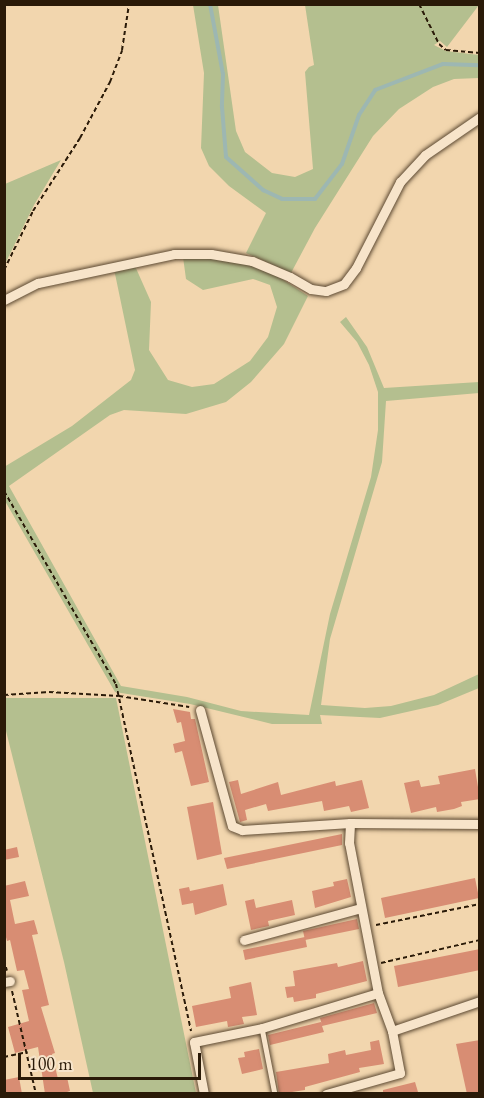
<!DOCTYPE html>
<html>
<head>
<meta charset="utf-8">
<style>
  body { margin:0 }
  #map { position:relative; width:484px; height:1098px; overflow:hidden; background:#f2d6ae; font-family:"EB Garamond",serif }
  div>[style] { position:absolute }
  [style*='--x'] { left:calc(var(--x)*1px); top:calc(var(--y)*1px); width:calc(var(--w)*1px); rotate:calc(var(--a)*1deg) }
  .green>* { inset:0; background:#b4bf8f }
  .stream>* { height:4px; margin:-2px; padding:0 2px; transform-origin:2px; border-radius:2px; background:#9db7b2 }
  .building>* { inset:0; background:#d88d73 }
  .path>* { height:2px; margin-top:-1px; transform-origin:0; background:repeating-linear-gradient(90deg,#2a1a08 0 4.5px,transparent 0 7.5px) }
  .roads { filter:drop-shadow(0 0 2px #5c4932) drop-shadow(0 0 2px #5c4932) }
  .service>* { height:4.5px; margin:-2.25px; padding:0 2.25px; transform-origin:2.25px; border-radius:2.25px; background:#f7e4ca }
  .minor>* { height:9px; margin:-4.5px; padding:0 4.5px; transform-origin:4.5px; border-radius:4.5px; background:#f7e4ca }
  span { translate:-50% -50%; white-space:nowrap; text-align:center; line-height:1.15; -webkit-text-stroke:6px #f7e4ca; paint-order:stroke }
  .frame { position:absolute; inset:0; border:6px solid #2a1a08; pointer-events:none }
  .scale { position:absolute; left:18px; top:1053px; width:183px; height:27px; box-sizing:border-box; border:3px solid #2a1a08; border-top:0; padding-left:8px; font-size:18px; line-height:21px; white-space:nowrap; color:#2a1a08; -webkit-text-stroke:4px #f7e4ca; paint-order:stroke }
</style>
</head>
<body>
<div id="map">
  <div class="green">
    <div style="clip-path:polygon(193px 5px,218px 5px,236px 131px,245px 152px,272px 173px,295px 177px,313px 169px,305px 72px,309px 67px,314px 65px,305px 5px,479px 5px,447px 47px,440px 41px,434px 45px,446px 51px,479px 55px,479px 78px,454px 79px,433px 87px,399px 109px,373px 136px,315px 228px,291px 273px,246px 253px,266px 213px,229px 186px,209px 166px,201px 148px,204px 73px)"></div>
    <div style="clip-path:polygon(61px 160px,34px 205px,5px 264px,5px 184px)"></div>
    <div style="clip-path:polygon(183px 257px,225px 258px,242px 261px,279px 277px,308px 296px,284px 344px,251px 382px,226px 402px,186px 414px,124px 410px,110px 415px,9px 486px,121px 686px,187px 697px,241px 711px,309px 715px,330px 614px,371px 477px,378px 430px,378px 392px,369px 365px,357px 342px,340px 322px,346px 317px,367px 347px,384px 388px,479px 382px,479px 393px,386px 401px,382px 462px,330px 639px,321px 705px,365px 708px,391px 706px,434px 695px,479px 674px,479px 688px,438px 705px,380px 718px,320px 715px,322px 724px,272px 724px,190px 704px,115px 692px,5px 501px,4px 467px,72px 426px,131px 380px,135px 370px,114px 269px,135px 266px,151px 302px,149px 350px,168px 380px,192px 387px,214px 384px,250px 361px,268px 337px,277px 307px,270px 285px,253px 279px,203px 290px,186px 279px)"></div>
    <div style="clip-path:polygon(5px 698px,116px 698px,196px 1093px,93px 1093px,64px 962px,5px 727px)"></div>
  </div>
  <div class="stream">
    <div style="--x:210;--y:4;--w:71;--a:79.5"></div>
    <div style="--x:223;--y:74;--w:33;--a:92"></div>
    <div style="--x:222;--y:107;--w:50;--a:85.4"></div>
    <div style="--x:226;--y:157;--w:50;--a:41.7"></div>
    <div style="--x:263;--y:190;--w:21;--a:25"></div>
    <div style="--x:282;--y:199;--w:33;--a:0"></div>
    <div style="--x:315;--y:199;--w:44;--a:-52.4"></div>
    <div style="--x:342;--y:164;--w:52;--a:-70.9"></div>
    <div style="--x:359;--y:115;--w:30;--a:-57"></div>
    <div style="--x:375;--y:90;--w:73;--a:-20.9"></div>
    <div style="--x:443;--y:64;--w:37;--a:2"></div>
  </div>
  <div class="building">
    <div style="clip-path:polygon(173px 709px,190px 712px,191px 719px,195px 719px,209px 782px,191px 786px,182px 751px,175px 753px,173px 744px,185px 741px,181px 722px,177px 723px)"></div>
    <div style="clip-path:polygon(475px 769px,480px 799px,461px 802px,462px 806px,454px 809px,437px 812px,436px 807px,411px 813px,404px 783px,419px 780px,421px 787px,440px 784px,438px 776px)"></div>
    <div style="clip-path:polygon(238px 780px,241px 794px,278px 782px,281px 795px,335px 781px,336px 786px,362px 780px,369px 808px,351px 812px,349px 806px,324px 811px,322px 801px,268px 811px,266px 804px,245px 810px,247px 820px,240px 822px,229px 782px)"></div>
    <div style="clip-path:polygon(213px 802px,222px 854px,197px 860px,187px 807px)"></div>
    <div style="clip-path:polygon(342px 834px,342px 845px,227px 869px,224px 858px)"></div>
    <div style="clip-path:polygon(17px 847px,19px 857px,4px 860px,4px 850px)"></div>
    <div style="clip-path:polygon(475px 878px,479px 898px,385px 918px,381px 898px)"></div>
    <div style="clip-path:polygon(347px 879px,351px 897px,315px 908px,312px 891px,334px 886px,333px 882px)"></div>
    <div style="clip-path:polygon(25px 881px,29px 896px,10px 900px,15px 924px,34px 920px,38px 934px,32px 935px,49px 1005px,41px 1007px,55px 1053px,52px 1054px,58px 1079px,67px 1077px,70px 1091px,61px 1094px,45px 1094px,38px 1047px,15px 1053px,8px 1027px,29px 1021px,22px 990px,29px 989px,24px 970px,17px 971px,10px 940px,7px 941px,4px 929px,4px 886px)"></div>
    <div style="clip-path:polygon(223px 884px,227px 905px,195px 915px,193px 903px,182px 905px,179px 889px,189px 887px,190px 891px)"></div>
    <div style="clip-path:polygon(254px 899px,256px 908px,292px 900px,295px 915px,268px 921px,269px 926px,251px 930px,245px 901px)"></div>
    <div style="clip-path:polygon(357px 919px,359px 929px,305px 940px,303px 931px)"></div>
    <div style="clip-path:polygon(305px 937px,307px 947px,245px 960px,243px 950px)"></div>
    <div style="clip-path:polygon(480px 949px,480px 970px,398px 987px,394px 966px)"></div>
    <div style="clip-path:polygon(363px 961px,367px 981px,316px 994px,316px 998px,294px 1002px,293px 997px,287px 998px,285px 987px,295px 986px,293px 971px,337px 963px,338px 967px)"></div>
    <div style="clip-path:polygon(251px 982px,257px 1015px,242px 1017px,244px 1024px,228px 1027px,227px 1021px,196px 1027px,192px 1006px,231px 998px,229px 987px)"></div>
    <div style="clip-path:polygon(374px 1003px,377px 1013px,322px 1026px,324px 1032px,270px 1045px,268px 1035px,321px 1022px,322px 1025px,320px 1018px)"></div>
    <div style="clip-path:polygon(379px 1040px,384px 1064px,359px 1068px,360px 1072px,305px 1087px,305px 1090px,279px 1094px,276px 1072px,329px 1063px,328px 1054px,345px 1050px,346px 1055px,371px 1050px,370px 1042px)"></div>
    <div style="clip-path:polygon(480px 1040px,480px 1094px,467px 1094px,456px 1044px)"></div>
    <div style="clip-path:polygon(259px 1049px,263px 1069px,242px 1074px,238px 1058px,245px 1057px,244px 1052px)"></div>
    <div style="clip-path:polygon(19px 1077px,22px 1094px,4px 1094px,4px 1080px)"></div>
    <div style="clip-path:polygon(415px 1082px,418px 1092px,383px 1094px,383px 1090px)"></div>
  </div>
  <div class="path">
    <div style="--x:419;--y:4;--w:45;--a:63.4"></div>
    <div style="--x:439;--y:44;--w:9;--a:41"></div>
    <div style="--x:446;--y:50;--w:34;--a:5"></div>
    <div style="--x:4;--y:270;--w:66;--a:-63.8"></div>
    <div style="--x:33;--y:211;--w:87;--a:-57.2"></div>
    <div style="--x:80;--y:138;--w:64;--a:-61.8"></div>
    <div style="--x:110;--y:82;--w:34;--a:-69"></div>
    <div style="--x:122;--y:50;--w:47;--a:-81.3"></div>
    <div style="--x:4;--y:491;--w:223;--a:59.9"></div>
    <div style="--x:116;--y:684;--w:355;--a:77.8"></div>
    <div style="--x:4;--y:695;--w:45;--a:-3.8"></div>
    <div style="--x:49;--y:692;--w:70;--a:3.3"></div>
    <div style="--x:119;--y:696;--w:71;--a:8.9"></div>
    <div style="--x:376;--y:925;--w:106;--a:-11.4"></div>
    <div style="--x:4;--y:960;--w:11;--a:75"></div>
    <div style="--x:381;--y:963;--w:102;--a:-13.1"></div>
    <div style="--x:12;--y:991;--w:106;--a:76.9"></div>
    <div style="--x:4;--y:1057;--w:24;--a:-12"></div>
  </div>
  <div class="roads">
    <div class="service">
      <div style="--x:262;--y:1028;--w:67;--a:78.9"></div>
    </div>
    <div class="minor">
      <div style="--x:4;--y:300;--w:38;--a:-27"></div>
      <div style="--x:38;--y:283;--w:139;--a:-12"></div>
      <div style="--x:174;--y:254;--w:37;--a:0"></div>
      <div style="--x:211;--y:254;--w:42;--a:9.7"></div>
      <div style="--x:252;--y:261;--w:41;--a:22.8"></div>
      <div style="--x:290;--y:277;--w:24;--a:30"></div>
      <div style="--x:311;--y:289;--w:15;--a:8"></div>
      <div style="--x:326;--y:291;--w:19;--a:-21"></div>
      <div style="--x:344;--y:284;--w:20;--a:-53"></div>
      <div style="--x:356;--y:268;--w:97;--a:-62.9"></div>
      <div style="--x:400;--y:182;--w:37;--a:-47"></div>
      <div style="--x:425;--y:155;--w:67;--a:-34.6"></div>
      <div style="--x:200;--y:710;--w:120;--a:74.6"></div>
      <div style="--x:232;--y:826;--w:11;--a:22"></div>
      <div style="--x:242;--y:830;--w:108;--a:-3.7"></div>
      <div style="--x:350;--y:823;--w:130;--a:0.4"></div>
      <div style="--x:244;--y:940;--w:121;--a:-15.3"></div>
      <div style="--x:4;--y:982;--w:6;--a:-9"></div>
      <div style="--x:392;--y:1031;--w:93;--a:-18.8"></div>
      <div style="--x:204;--y:1094;--w:53;--a:-100.9"></div>
      <div style="--x:194;--y:1042;--w:69;--a:-11.6"></div>
      <div style="--x:262;--y:1028;--w:121;--a:-16.8"></div>
      <div style="--x:326;--y:1094;--w:77;--a:-15.8"></div>
      <div style="--x:400;--y:1073;--w:43;--a:-100.8"></div>
      <div style="--x:392;--y:1031;--w:40;--a:-110.2"></div>
      <div style="--x:378;--y:993;--w:153;--a:-100.9"></div>
      <div style="--x:349;--y:843;--w:20;--a:-87"></div>
    </div>
  </div>
  <div class="frame"></div>
  <div class="scale">100 m</div>
</div>
</body>
</html>
